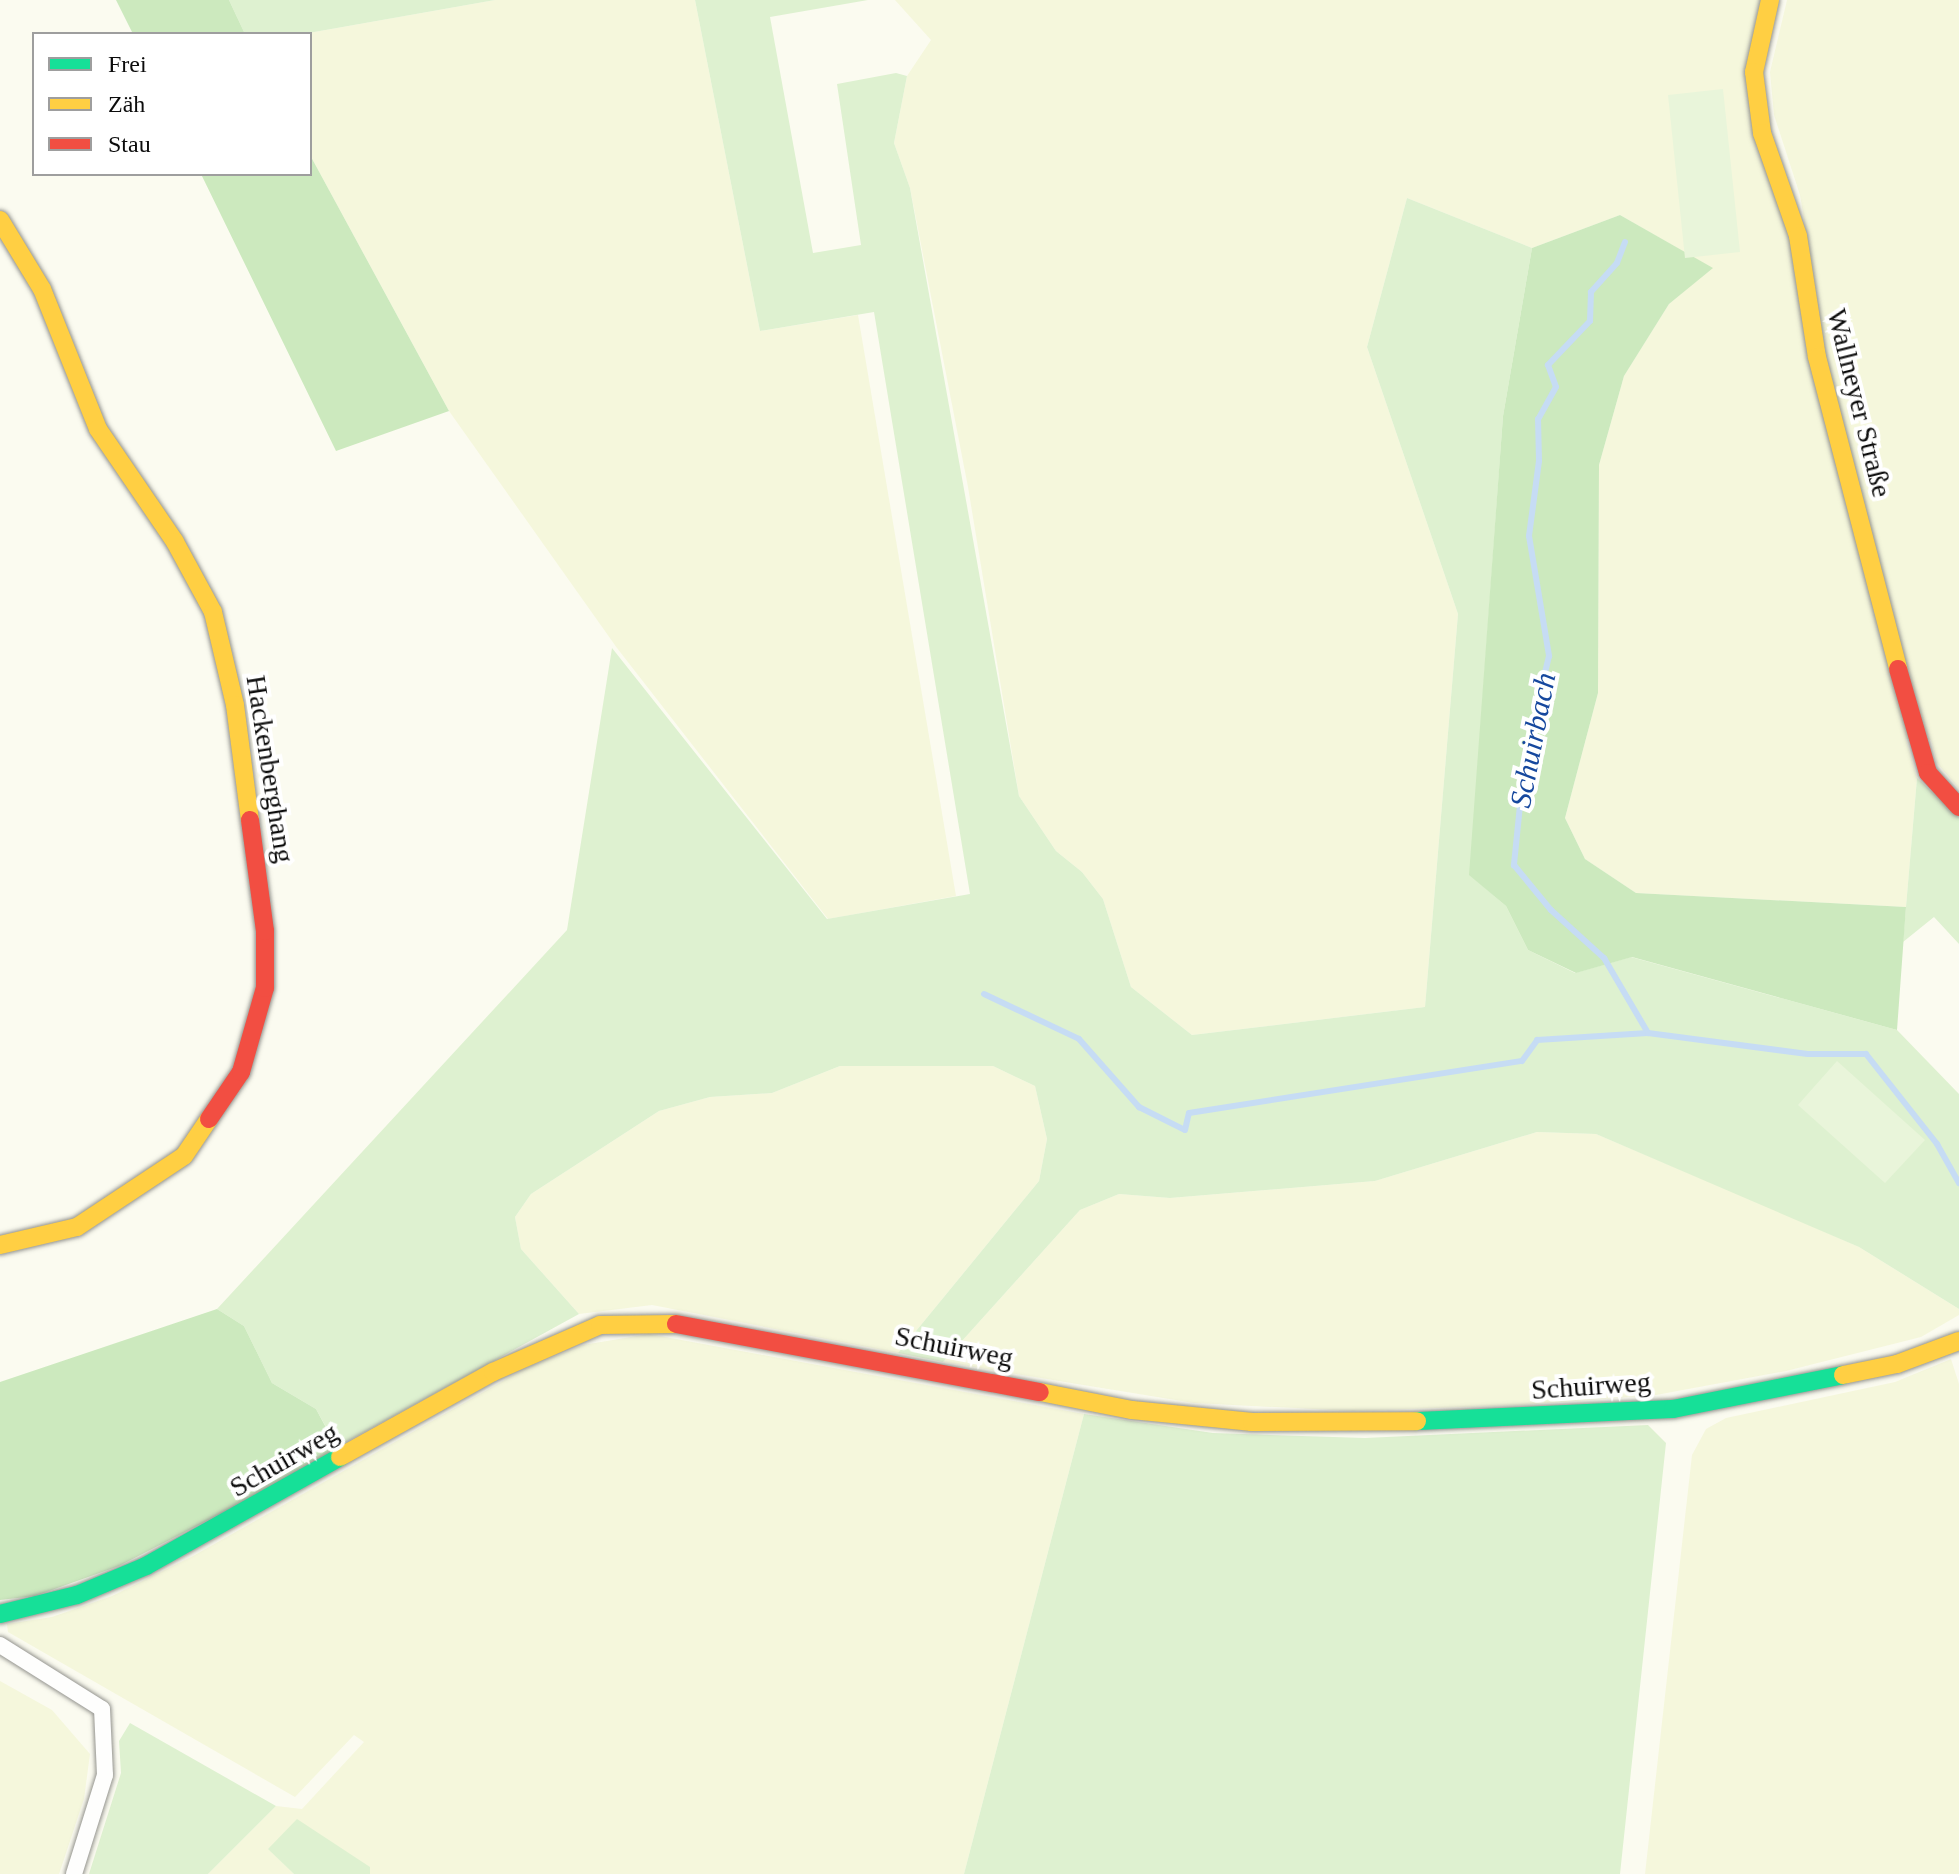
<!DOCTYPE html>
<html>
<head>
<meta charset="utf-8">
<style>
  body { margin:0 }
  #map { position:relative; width:1959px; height:1874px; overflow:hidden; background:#fbfbf0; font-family:"Times New Roman",serif }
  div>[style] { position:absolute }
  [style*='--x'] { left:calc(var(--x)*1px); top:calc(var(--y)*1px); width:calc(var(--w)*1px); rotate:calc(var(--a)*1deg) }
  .farmland>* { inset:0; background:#f5f7dc }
  .green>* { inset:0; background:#def1d0 }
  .forest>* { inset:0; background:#cce9be }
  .pitch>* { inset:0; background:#e9f5da }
  .stream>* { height:6px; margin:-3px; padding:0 3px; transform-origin:3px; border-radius:3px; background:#c6dcf4 }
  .roads { filter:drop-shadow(0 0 2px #94948f) drop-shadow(0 0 2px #94948f) }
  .street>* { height:16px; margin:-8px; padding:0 8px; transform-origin:8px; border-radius:8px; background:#fefefd }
  .fast>* { height:18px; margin:-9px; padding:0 9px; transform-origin:9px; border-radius:9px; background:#16e098 }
  .slow>* { height:18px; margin:-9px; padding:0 9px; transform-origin:9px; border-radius:9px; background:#ffcf43 }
  .jam>* { height:18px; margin:-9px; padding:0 9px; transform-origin:9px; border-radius:9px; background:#f24e42 }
  span { translate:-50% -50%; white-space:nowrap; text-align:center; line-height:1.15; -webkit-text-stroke:8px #fff; paint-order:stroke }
  .street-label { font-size:28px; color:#0c0c0c }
  .water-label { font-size:30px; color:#16489e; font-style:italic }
  .legend { position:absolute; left:32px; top:32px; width:280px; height:144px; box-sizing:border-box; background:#fff; border:2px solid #9e9e9e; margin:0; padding:10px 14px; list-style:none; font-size:24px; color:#0c0c0c }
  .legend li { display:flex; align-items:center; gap:16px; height:40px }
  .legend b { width:40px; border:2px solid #9e9e9e }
</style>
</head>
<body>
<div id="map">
  <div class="farmland">
    <div style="clip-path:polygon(495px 0,695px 0,760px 331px,858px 315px,956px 896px,828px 919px,617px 648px,449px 411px,310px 155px,310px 34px,303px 34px)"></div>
    <div style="clip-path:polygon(895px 0,1765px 0,1748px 96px,1808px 244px,1800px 195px,1774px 115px,1770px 72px,1787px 0,1959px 0,1959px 789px,1937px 763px,1931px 740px,1906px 739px,1917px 778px,1906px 907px,1636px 893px,1585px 859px,1565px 818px,1598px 693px,1599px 465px,1624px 376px,1669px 304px,1712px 268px,1620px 215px,1532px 248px,1407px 198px,1367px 347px,1458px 614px,1425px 1007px,1192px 1035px,1131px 987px,1103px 899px,1082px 872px,1056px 851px,1019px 796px,968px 487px,910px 188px,894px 143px,907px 76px,931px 40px)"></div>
    <div style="clip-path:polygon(840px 1066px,993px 1066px,1035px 1086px,1047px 1139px,1039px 1181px,898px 1353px,652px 1305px,579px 1314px,521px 1249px,515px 1217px,531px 1194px,659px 1111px,710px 1097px,772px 1093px)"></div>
    <div style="clip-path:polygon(1537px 1132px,1596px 1134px,1778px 1211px,1859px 1247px,1959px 1309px,1959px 1315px,1921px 1337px,1786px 1371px,1656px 1395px,1521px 1405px,1353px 1411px,1194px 1403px,943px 1362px,1080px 1210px,1119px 1194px,1170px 1198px,1375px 1181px)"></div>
    <div style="clip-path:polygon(649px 1334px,1084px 1414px,964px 1874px,370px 1874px,370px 1867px,268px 1848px,294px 1874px,208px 1874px,276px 1806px,302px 1809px,364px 1742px,354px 1735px,295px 1797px,8px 1632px,7px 1624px,52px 1617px,112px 1596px,193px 1556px,524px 1369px,583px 1345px)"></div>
    <div style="clip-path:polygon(1951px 1359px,1959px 1384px,1959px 1874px,1645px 1874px,1692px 1455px,1706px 1429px,1726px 1418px,1895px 1382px)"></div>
    <div style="clip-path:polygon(0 1681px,52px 1710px,90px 1754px,84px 1799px,59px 1874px,0 1874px)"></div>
  </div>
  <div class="green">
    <div style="clip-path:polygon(229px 0,495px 0,303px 34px,245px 34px)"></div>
    <div style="clip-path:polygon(695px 0,868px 0,770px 17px,813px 253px,861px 245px,837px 84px,896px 73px,907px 76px,894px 143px,910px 188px,1019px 796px,1056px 851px,1082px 872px,1103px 899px,1131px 987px,1192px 1035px,1425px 1007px,1458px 614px,1367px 347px,1407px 198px,1532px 248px,1503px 416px,1470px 875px,1506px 906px,1528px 950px,1575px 973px,1631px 957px,1897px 1030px,1959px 1094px,1959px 1309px,1859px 1247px,1596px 1134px,1537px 1132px,1375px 1181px,1170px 1198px,1119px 1194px,1080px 1210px,943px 1362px,898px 1353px,1039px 1181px,1047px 1139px,1035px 1086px,993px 1066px,840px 1066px,772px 1093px,710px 1097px,659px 1111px,531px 1194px,515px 1217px,521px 1249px,579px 1314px,337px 1447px,316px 1409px,272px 1383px,244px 1326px,217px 1309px,567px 930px,612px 648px,827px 919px,970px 894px,874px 312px,760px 331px)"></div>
    <div style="clip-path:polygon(1917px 778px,1959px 817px,1959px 944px,1934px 917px,1903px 942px)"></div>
    <div style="clip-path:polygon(1084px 1414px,1213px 1433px,1365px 1438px,1648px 1425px,1666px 1443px,1620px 1874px,964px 1874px)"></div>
    <div style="clip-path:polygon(130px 1723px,276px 1806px,208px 1874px,89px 1874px,121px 1773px,119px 1741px)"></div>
    <div style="clip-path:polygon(297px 1819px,370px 1867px,370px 1874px,294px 1874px,268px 1849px)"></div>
  </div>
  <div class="forest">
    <div style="clip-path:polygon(116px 0,229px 0,245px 34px,133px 34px)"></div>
    <div style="clip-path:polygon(310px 155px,449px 411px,336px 451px,201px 174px,310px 174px)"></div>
    <div style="clip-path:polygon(1620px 215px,1713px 268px,1669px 304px,1624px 376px,1599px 465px,1598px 693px,1565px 818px,1585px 859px,1636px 893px,1906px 907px,1897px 1030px,1632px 957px,1576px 973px,1528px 950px,1506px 906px,1469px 875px,1503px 416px,1532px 248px)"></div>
    <div style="clip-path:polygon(217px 1309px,244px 1326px,272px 1383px,316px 1409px,343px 1459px,249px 1499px,119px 1566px,35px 1596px,0 1600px,0 1382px)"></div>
  </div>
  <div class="pitch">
    <div style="clip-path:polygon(1723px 89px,1740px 252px,1685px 258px,1668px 95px)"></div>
    <div style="clip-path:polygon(1837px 1061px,1925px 1140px,1885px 1183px,1798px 1105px)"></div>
  </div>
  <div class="stream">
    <div style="--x:1625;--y:242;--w:22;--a:111"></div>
    <div style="--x:1617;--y:263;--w:39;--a:132"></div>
    <div style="--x:1591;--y:292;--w:29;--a:92"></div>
    <div style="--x:1590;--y:321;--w:61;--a:133.7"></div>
    <div style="--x:1548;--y:365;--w:23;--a:70"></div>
    <div style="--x:1556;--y:387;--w:37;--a:119"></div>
    <div style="--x:1538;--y:419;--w:42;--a:88.6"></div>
    <div style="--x:1539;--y:461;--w:76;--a:97.6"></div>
    <div style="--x:1529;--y:536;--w:122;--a:80.5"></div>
    <div style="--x:1549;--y:656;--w:103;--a:103.5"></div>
    <div style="--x:1525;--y:756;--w:110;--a:95.8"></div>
    <div style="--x:1514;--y:865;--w:58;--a:50.6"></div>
    <div style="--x:1551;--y:910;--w:72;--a:42.2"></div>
    <div style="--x:1604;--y:958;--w:87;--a:59.6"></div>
    <div style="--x:984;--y:994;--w:105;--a:25.3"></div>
    <div style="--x:1079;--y:1039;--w:91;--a:48.6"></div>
    <div style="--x:1139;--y:1107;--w:51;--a:26.6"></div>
    <div style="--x:1185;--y:1130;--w:17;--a:-77"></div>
    <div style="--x:1189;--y:1113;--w:337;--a:-8.9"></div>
    <div style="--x:1522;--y:1061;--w:26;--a:-54"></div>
    <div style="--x:1537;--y:1040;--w:111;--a:-3.6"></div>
    <div style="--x:1648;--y:1033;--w:161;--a:7.5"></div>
    <div style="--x:1808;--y:1054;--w:58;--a:0"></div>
    <div style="--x:1866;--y:1054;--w:115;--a:51.7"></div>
    <div style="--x:1937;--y:1144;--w:45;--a:60.6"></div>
  </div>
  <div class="roads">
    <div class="street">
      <div style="--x:0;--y:1645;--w:120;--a:32.1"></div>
      <div style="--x:102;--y:1709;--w:66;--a:87.4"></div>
      <div style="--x:105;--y:1775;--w:104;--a:107.4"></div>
    </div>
    <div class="fast">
      <div style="--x:1417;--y:1421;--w:256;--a:-2.7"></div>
      <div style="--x:1673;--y:1409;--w:173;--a:-11.3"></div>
      <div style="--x:0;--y:1614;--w:79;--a:-13.9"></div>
      <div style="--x:77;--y:1595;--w:75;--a:-22.8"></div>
      <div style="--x:146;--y:1566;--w:223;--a:-29.3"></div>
    </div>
    <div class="slow">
      <div style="--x:1770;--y:0;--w:74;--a:102.5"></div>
      <div style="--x:1754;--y:72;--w:62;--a:82.5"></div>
      <div style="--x:1762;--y:133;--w:109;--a:70.7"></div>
      <div style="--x:1798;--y:236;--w:122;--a:81.1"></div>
      <div style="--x:1817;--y:357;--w:322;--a:75.4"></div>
      <div style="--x:0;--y:220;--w:81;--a:58.7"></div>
      <div style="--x:42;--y:289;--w:151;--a:68.2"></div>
      <div style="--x:98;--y:429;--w:137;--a:55.7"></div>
      <div style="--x:175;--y:542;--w:80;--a:61.5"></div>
      <div style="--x:213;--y:612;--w:96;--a:76.7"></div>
      <div style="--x:235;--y:705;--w:116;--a:82.6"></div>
      <div style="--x:0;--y:1245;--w:79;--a:-13.2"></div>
      <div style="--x:77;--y:1227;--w:128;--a:-33.6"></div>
      <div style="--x:184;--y:1156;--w:45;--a:-56"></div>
      <div style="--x:1843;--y:1375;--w:55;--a:-11.5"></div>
      <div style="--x:1897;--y:1364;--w:66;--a:-20.4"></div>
      <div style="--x:1040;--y:1392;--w:94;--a:11.1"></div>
      <div style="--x:1132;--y:1410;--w:121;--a:5.7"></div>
      <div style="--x:1252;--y:1422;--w:165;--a:-0.3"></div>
      <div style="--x:340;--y:1457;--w:175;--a:-29.1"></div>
      <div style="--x:493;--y:1372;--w:117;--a:-23.7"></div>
      <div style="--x:600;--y:1325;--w:76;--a:-0.8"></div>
    </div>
    <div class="jam">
      <div style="--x:1898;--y:669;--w:108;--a:73.9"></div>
      <div style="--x:1928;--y:773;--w:46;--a:47.6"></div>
      <div style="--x:209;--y:1119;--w:57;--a:-55.8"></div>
      <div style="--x:241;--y:1072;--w:87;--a:-74.1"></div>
      <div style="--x:265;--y:988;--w:57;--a:-90"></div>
      <div style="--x:265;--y:931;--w:112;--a:-97.7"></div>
      <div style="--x:676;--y:1324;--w:370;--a:10.6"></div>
    </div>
  </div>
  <div class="street-label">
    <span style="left:1859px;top:403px;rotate:76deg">Wallneyer Straße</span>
    <span style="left:270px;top:769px;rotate:81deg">Hackenberghang</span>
    <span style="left:954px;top:1347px;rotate:11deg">Schuirweg</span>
    <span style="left:1591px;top:1386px;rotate:-4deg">Schuirweg</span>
    <span style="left:284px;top:1460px;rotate:-30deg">Schuirweg</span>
  </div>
  <div class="water-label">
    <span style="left:1533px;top:740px;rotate:-79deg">Schuirbach</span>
  </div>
  <ul class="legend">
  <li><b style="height:10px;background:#16e098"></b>Frei</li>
  <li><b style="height:10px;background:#ffcf43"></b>Zäh</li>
  <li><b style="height:10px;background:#f24e42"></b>Stau</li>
  </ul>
</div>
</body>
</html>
